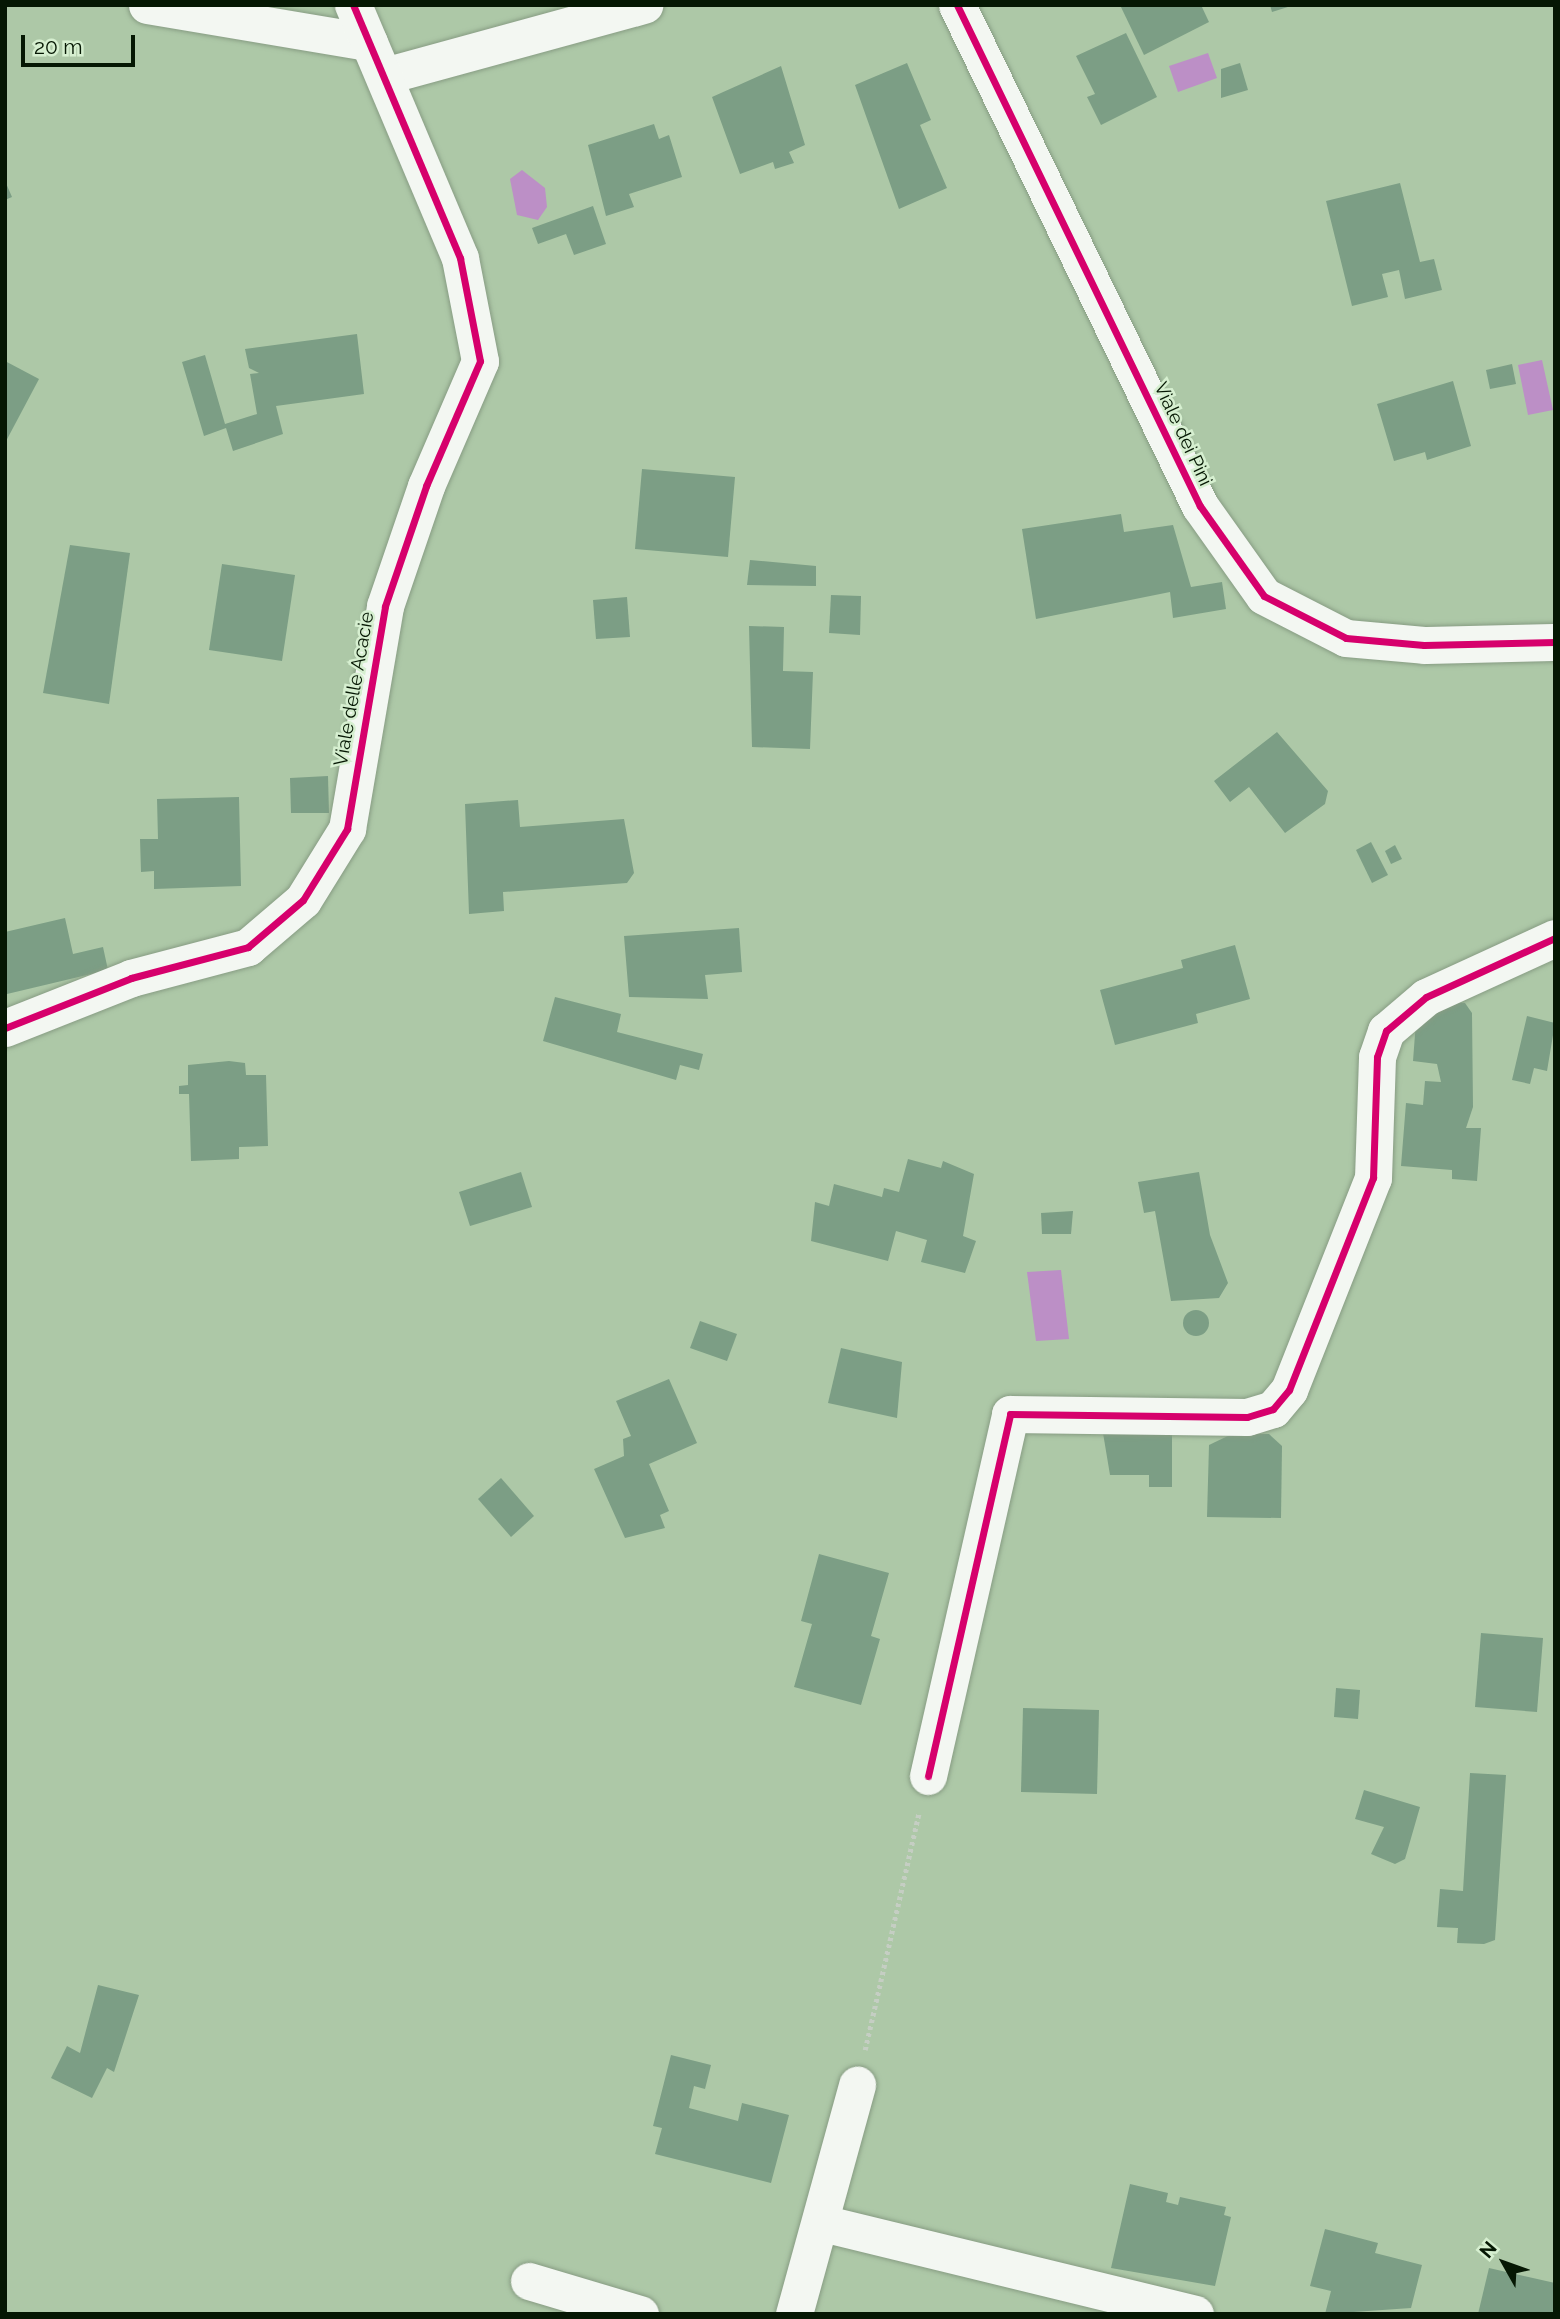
<!DOCTYPE html>
<html>
<head>
<meta charset="utf-8">
<style>
  body { margin:0 }
  #map { position:relative; width:1560px; height:2319px; overflow:hidden; background:#adc8a7; font-family:Raleway,sans-serif }
  div>[style] { position:absolute }
  [style*='--x'] { left:calc(var(--x)*1px); top:calc(var(--y)*1px); width:calc(var(--w)*1px); rotate:calc(var(--a)*1deg) }
  .water>* { inset:0; background:#bc8fc6 }
  .building>* { inset:0; background:#7c9e85 }
  .round { border-radius:50% }
  .path>* { height:4.5px; margin-top:-2.25px; transform-origin:0; background:repeating-linear-gradient(90deg,#c5cec3 0 3.5px,transparent 0 7px) }
  .roads { filter:drop-shadow(0 0 2px #879c83) drop-shadow(0 0 2px #879c83) }
  .minor>* { height:37px; margin:-18.5px; padding:0 18.5px; transform-origin:18.5px; border-radius:18.5px; background:#f3f7f2 }
  .cycleway>* { height:7px; margin:-3.5px; padding:0 3.5px; transform-origin:3.5px; border-radius:3.5px; background:#d6006c }
  span { translate:-50% -50%; white-space:nowrap; text-align:center; line-height:1.15; -webkit-text-stroke:5px #d6efd0; paint-order:stroke }
  .street-label { font-size:19px; color:#051703 }
  .frame { position:absolute; inset:0; border:7px solid #051703; pointer-events:none }
  .north { position:absolute; left:1469px; top:2228px; width:70px; height:70px; -webkit-text-stroke:5px #d6efd0; paint-order:stroke; rotate:310deg; font-size:19px; font-weight:700; line-height:28px; text-align:center; color:#051703 }
  .north::after { content:''; display:block; margin:auto; width:24px; height:32px; background:#051703; clip-path:polygon(50% 0,100% 100%,50% 72%,0 100%) }
  .scale { position:absolute; left:21px; top:35px; width:114px; height:32px; box-sizing:border-box; border:4px solid #051703; border-top:0; padding-left:9px; font-size:21px; line-height:24px; white-space:nowrap; color:#051703; -webkit-text-stroke:5px #d6efd0; paint-order:stroke }
</style>
</head>
<body>
<div id="map">
  <div class="water">
    <div style="clip-path:polygon(1208px 53px,1217px 78px,1178px 92px,1169px 66px)"></div>
    <div style="clip-path:polygon(522px 170px,545px 188px,547px 207px,538px 220px,517px 215px,510px 179px)"></div>
    <div style="clip-path:polygon(1542px 360px,1553px 410px,1528px 415px,1518px 365px)"></div>
    <div style="clip-path:polygon(1061px 1270px,1069px 1339px,1036px 1341px,1027px 1272px)"></div>
  </div>
  <div class="building">
    <div style="clip-path:polygon(1120px 5px,1201px 5px,1209px 22px,1144px 55px)"></div>
    <div style="clip-path:polygon(1270px 5px,1291px 5px,1291px 6px,1272px 12px)"></div>
    <div style="clip-path:polygon(1126px 33px,1157px 97px,1101px 125px,1087px 97px,1095px 94px,1076px 56px)"></div>
    <div style="clip-path:polygon(907px 63px,931px 120px,920px 125px,947px 188px,899px 209px,855px 85px)"></div>
    <div style="clip-path:polygon(1240px 63px,1248px 90px,1221px 98px,1221px 69px)"></div>
    <div style="clip-path:polygon(781px 66px,805px 145px,789px 152px,794px 163px,775px 169px,773px 162px,740px 174px,712px 97px)"></div>
    <div style="clip-path:polygon(654px 124px,659px 139px,669px 135px,682px 177px,629px 194px,634px 207px,606px 216px,588px 145px)"></div>
    <div style="clip-path:polygon(5px 181px,12px 197px,5px 200px)"></div>
    <div style="clip-path:polygon(1400px 183px,1420px 262px,1434px 259px,1442px 290px,1405px 299px,1399px 270px,1382px 274px,1388px 297px,1352px 306px,1326px 201px)"></div>
    <div style="clip-path:polygon(593px 206px,606px 244px,574px 255px,566px 234px,538px 244px,532px 228px)"></div>
    <div style="clip-path:polygon(357px 334px,364px 394px,276px 406px,283px 434px,233px 451px,226px 428px,204px 436px,182px 362px,205px 355px,225px 424px,257px 414px,250px 374px,259px 373px,249px 368px,245px 349px)"></div>
    <div style="clip-path:polygon(5px 361px,39px 379px,5px 443px)"></div>
    <div style="clip-path:polygon(1512px 364px,1516px 384px,1490px 389px,1486px 370px)"></div>
    <div style="clip-path:polygon(1453px 381px,1471px 446px,1427px 460px,1425px 452px,1394px 461px,1377px 404px)"></div>
    <div style="clip-path:polygon(642px 469px,735px 477px,728px 557px,635px 549px)"></div>
    <div style="clip-path:polygon(1121px 514px,1124px 532px,1173px 525px,1191px 587px,1222px 582px,1226px 609px,1173px 618px,1170px 592px,1036px 619px,1022px 529px)"></div>
    <div style="clip-path:polygon(70px 545px,130px 553px,109px 704px,43px 693px)"></div>
    <div style="clip-path:polygon(750px 560px,816px 566px,816px 586px,747px 585px)"></div>
    <div style="clip-path:polygon(222px 564px,295px 575px,282px 661px,209px 650px)"></div>
    <div style="clip-path:polygon(831px 595px,861px 596px,860px 635px,829px 633px)"></div>
    <div style="clip-path:polygon(627px 597px,630px 637px,596px 639px,593px 600px)"></div>
    <div style="clip-path:polygon(749px 626px,784px 627px,783px 671px,813px 672px,810px 749px,752px 747px)"></div>
    <div style="clip-path:polygon(1277px 732px,1328px 791px,1325px 804px,1285px 833px,1249px 787px,1230px 802px,1214px 781px)"></div>
    <div style="clip-path:polygon(328px 776px,329px 813px,291px 813px,290px 778px)"></div>
    <div style="clip-path:polygon(239px 797px,241px 886px,154px 889px,154px 871px,141px 872px,140px 839px,158px 839px,157px 799px)"></div>
    <div style="clip-path:polygon(518px 800px,520px 827px,624px 819px,634px 873px,627px 883px,503px 892px,504px 911px,469px 914px,465px 804px)"></div>
    <div style="clip-path:polygon(1371px 842px,1388px 875px,1372px 883px,1356px 850px)"></div>
    <div style="clip-path:polygon(1395px 845px,1402px 859px,1391px 864px,1385px 851px)"></div>
    <div style="clip-path:polygon(65px 918px,73px 954px,103px 947px,108px 970px,7px 994px,5px 932px)"></div>
    <div style="clip-path:polygon(739px 928px,742px 972px,705px 975px,708px 999px,629px 997px,624px 936px)"></div>
    <div style="clip-path:polygon(1235px 945px,1250px 999px,1196px 1014px,1198px 1023px,1115px 1045px,1100px 990px,1183px 968px,1181px 960px)"></div>
    <div style="clip-path:polygon(555px 997px,621px 1014px,617px 1032px,703px 1054px,699px 1070px,680px 1065px,676px 1080px,543px 1041px)"></div>
    <div style="clip-path:polygon(1449px 1002px,1465px 1003px,1472px 1013px,1473px 1107px,1466px 1128px,1481px 1128px,1477px 1181px,1452px 1179px,1452px 1170px,1401px 1166px,1406px 1103px,1423px 1105px,1425px 1081px,1441px 1082px,1437px 1064px,1413px 1061px,1416px 1021px)"></div>
    <div style="clip-path:polygon(1527px 1016px,1555px 1023px,1547px 1071px,1534px 1068px,1530px 1084px,1512px 1080px)"></div>
    <div style="clip-path:polygon(229px 1061px,245px 1063px,246px 1075px,266px 1075px,268px 1146px,239px 1147px,239px 1159px,191px 1161px,189px 1094px,179px 1094px,179px 1086px,188px 1085px,188px 1065px)"></div>
    <div style="clip-path:polygon(908px 1159px,941px 1168px,943px 1161px,974px 1174px,963px 1236px,976px 1241px,965px 1273px,921px 1262px,927px 1240px,896px 1231px,888px 1261px,811px 1241px,815px 1202px,829px 1206px,834px 1184px,882px 1197px,884px 1188px,899px 1192px)"></div>
    <div style="clip-path:polygon(521px 1172px,532px 1207px,470px 1226px,459px 1192px)"></div>
    <div style="clip-path:polygon(1199px 1172px,1210px 1235px,1228px 1283px,1219px 1298px,1171px 1301px,1155px 1211px,1144px 1213px,1138px 1182px)"></div>
    <div style="clip-path:polygon(1073px 1211px,1071px 1234px,1042px 1234px,1041px 1213px)"></div>
    <div class="round" style="left:1183px;top:1310px;width:26px;height:26px"></div>
    <div style="clip-path:polygon(700px 1321px,737px 1334px,727px 1361px,690px 1348px)"></div>
    <div style="clip-path:polygon(841px 1348px,902px 1362px,897px 1418px,828px 1403px)"></div>
    <div style="clip-path:polygon(669px 1379px,697px 1443px,649px 1464px,669px 1511px,660px 1515px,665px 1528px,625px 1538px,594px 1469px,624px 1456px,623px 1439px,631px 1436px,616px 1401px)"></div>
    <div style="clip-path:polygon(1103px 1433px,1172px 1433px,1172px 1487px,1149px 1487px,1149px 1475px,1110px 1475px)"></div>
    <div style="clip-path:polygon(1232px 1434px,1269px 1434px,1282px 1446px,1281px 1518px,1207px 1517px,1209px 1445px)"></div>
    <div style="clip-path:polygon(501px 1478px,534px 1516px,511px 1537px,478px 1499px)"></div>
    <div style="clip-path:polygon(819px 1554px,889px 1573px,871px 1636px,880px 1639px,861px 1705px,794px 1687px,812px 1624px,801px 1621px)"></div>
    <div style="clip-path:polygon(1481px 1633px,1543px 1638px,1537px 1712px,1475px 1707px)"></div>
    <div style="clip-path:polygon(1336px 1688px,1360px 1690px,1358px 1719px,1334px 1717px)"></div>
    <div style="clip-path:polygon(1023px 1708px,1099px 1710px,1097px 1794px,1021px 1792px)"></div>
    <div style="clip-path:polygon(1470px 1773px,1506px 1775px,1495px 1940px,1484px 1944px,1457px 1943px,1458px 1928px,1437px 1927px,1440px 1889px,1463px 1891px)"></div>
    <div style="clip-path:polygon(1364px 1790px,1420px 1807px,1405px 1859px,1395px 1864px,1371px 1854px,1384px 1827px,1355px 1819px)"></div>
    <div style="clip-path:polygon(98px 1985px,139px 1995px,114px 2072px,107px 2068px,92px 2098px,51px 2078px,67px 2046px,80px 2053px)"></div>
    <div style="clip-path:polygon(671px 2055px,711px 2065px,705px 2089px,694px 2086px,689px 2108px,738px 2121px,742px 2103px,789px 2115px,771px 2183px,655px 2154px,662px 2128px,653px 2126px)"></div>
    <div style="clip-path:polygon(1130px 2184px,1168px 2193px,1166px 2202px,1178px 2205px,1180px 2197px,1226px 2207px,1224px 2215px,1231px 2217px,1215px 2286px,1111px 2268px)"></div>
    <div style="clip-path:polygon(1325px 2229px,1378px 2243px,1375px 2253px,1422px 2265px,1411px 2308px,1325px 2314px,1331px 2291px,1310px 2286px)"></div>
    <div style="clip-path:polygon(1489px 2268px,1555px 2283px,1555px 2314px,1478px 2314px)"></div>
  </div>
  <div class="path">
    <div style="--x:865;--y:2050;--w:243;--a:-77.2"></div>
  </div>
  <div class="roads">
    <div class="minor">
      <div style="--x:147;--y:5;--w:225;--a:9.5"></div>
      <div style="--x:957;--y:5;--w:557;--a:64.13"></div>
      <div style="--x:1200;--y:506;--w:110;--a:54.6"></div>
      <div style="--x:1264;--y:596;--w:92;--a:27.1"></div>
      <div style="--x:1346;--y:638;--w:78;--a:5.1"></div>
      <div style="--x:1424;--y:645;--w:131;--a:-1.3"></div>
      <div style="--x:384;--y:76;--w:270;--a:-15.3"></div>
      <div style="--x:5;--y:1028;--w:136;--a:-21.6"></div>
      <div style="--x:131;--y:978;--w:121;--a:-14.8"></div>
      <div style="--x:248;--y:947;--w:72;--a:-40.5"></div>
      <div style="--x:303;--y:900;--w:84;--a:-58.2"></div>
      <div style="--x:347;--y:829;--w:226;--a:-80.3"></div>
      <div style="--x:385;--y:606;--w:127;--a:-71.1"></div>
      <div style="--x:426;--y:486;--w:136;--a:-66.6"></div>
      <div style="--x:480;--y:361;--w:105;--a:-101"></div>
      <div style="--x:460;--y:258;--w:275;--a:-112.9"></div>
      <div style="--x:928;--y:1776;--w:371;--a:-77.2"></div>
      <div style="--x:1010;--y:1414;--w:237;--a:0.7"></div>
      <div style="--x:1247;--y:1417;--w:27;--a:-17"></div>
      <div style="--x:1273;--y:1409;--w:25;--a:-50"></div>
      <div style="--x:1289;--y:1390;--w:228;--a:-68.4"></div>
      <div style="--x:1373;--y:1178;--w:121;--a:-88.1"></div>
      <div style="--x:1377;--y:1057;--w:28;--a:-71"></div>
      <div style="--x:1386;--y:1031;--w:52;--a:-40.4"></div>
      <div style="--x:1426;--y:997;--w:142;--a:-24.6"></div>
      <div style="--x:822;--y:2223;--w:384;--a:13.7"></div>
      <div style="--x:529;--y:2281;--w:116;--a:16.6"></div>
      <div style="--x:794;--y:2314;--w:238;--a:-74.6"></div>
    </div>
  </div>
  <div class="cycleway">
    <div style="--x:957;--y:5;--w:557;--a:64.13"></div>
    <div style="--x:1200;--y:506;--w:110;--a:54.6"></div>
    <div style="--x:1264;--y:596;--w:92;--a:27.1"></div>
    <div style="--x:1346;--y:638;--w:78;--a:5.1"></div>
    <div style="--x:1424;--y:645;--w:131;--a:-1.3"></div>
    <div style="--x:5;--y:1028;--w:136;--a:-21.6"></div>
    <div style="--x:131;--y:978;--w:121;--a:-14.8"></div>
    <div style="--x:248;--y:947;--w:72;--a:-40.5"></div>
    <div style="--x:303;--y:900;--w:84;--a:-58.2"></div>
    <div style="--x:347;--y:829;--w:226;--a:-80.3"></div>
    <div style="--x:385;--y:606;--w:127;--a:-71.1"></div>
    <div style="--x:426;--y:486;--w:136;--a:-66.6"></div>
    <div style="--x:480;--y:361;--w:105;--a:-101"></div>
    <div style="--x:460;--y:258;--w:275;--a:-112.9"></div>
    <div style="--x:928;--y:1776;--w:371;--a:-77.2"></div>
    <div style="--x:1010;--y:1414;--w:237;--a:0.7"></div>
    <div style="--x:1247;--y:1417;--w:27;--a:-17"></div>
    <div style="--x:1273;--y:1409;--w:25;--a:-50"></div>
    <div style="--x:1289;--y:1390;--w:228;--a:-68.4"></div>
    <div style="--x:1373;--y:1178;--w:121;--a:-88.1"></div>
    <div style="--x:1377;--y:1057;--w:28;--a:-71"></div>
    <div style="--x:1386;--y:1031;--w:52;--a:-40.4"></div>
    <div style="--x:1426;--y:997;--w:142;--a:-24.6"></div>
  </div>
  <div class="street-label">
    <span style="left:1183px;top:434px;rotate:65deg">Viale dei Pini</span>
    <span style="left:354px;top:689px;rotate:-80deg">Viale delle Acacie</span>
  </div>
  <div class="frame"></div>
  <div class="north">N</div>
  <div class="scale">20 m</div>
</div>
</body>
</html>
